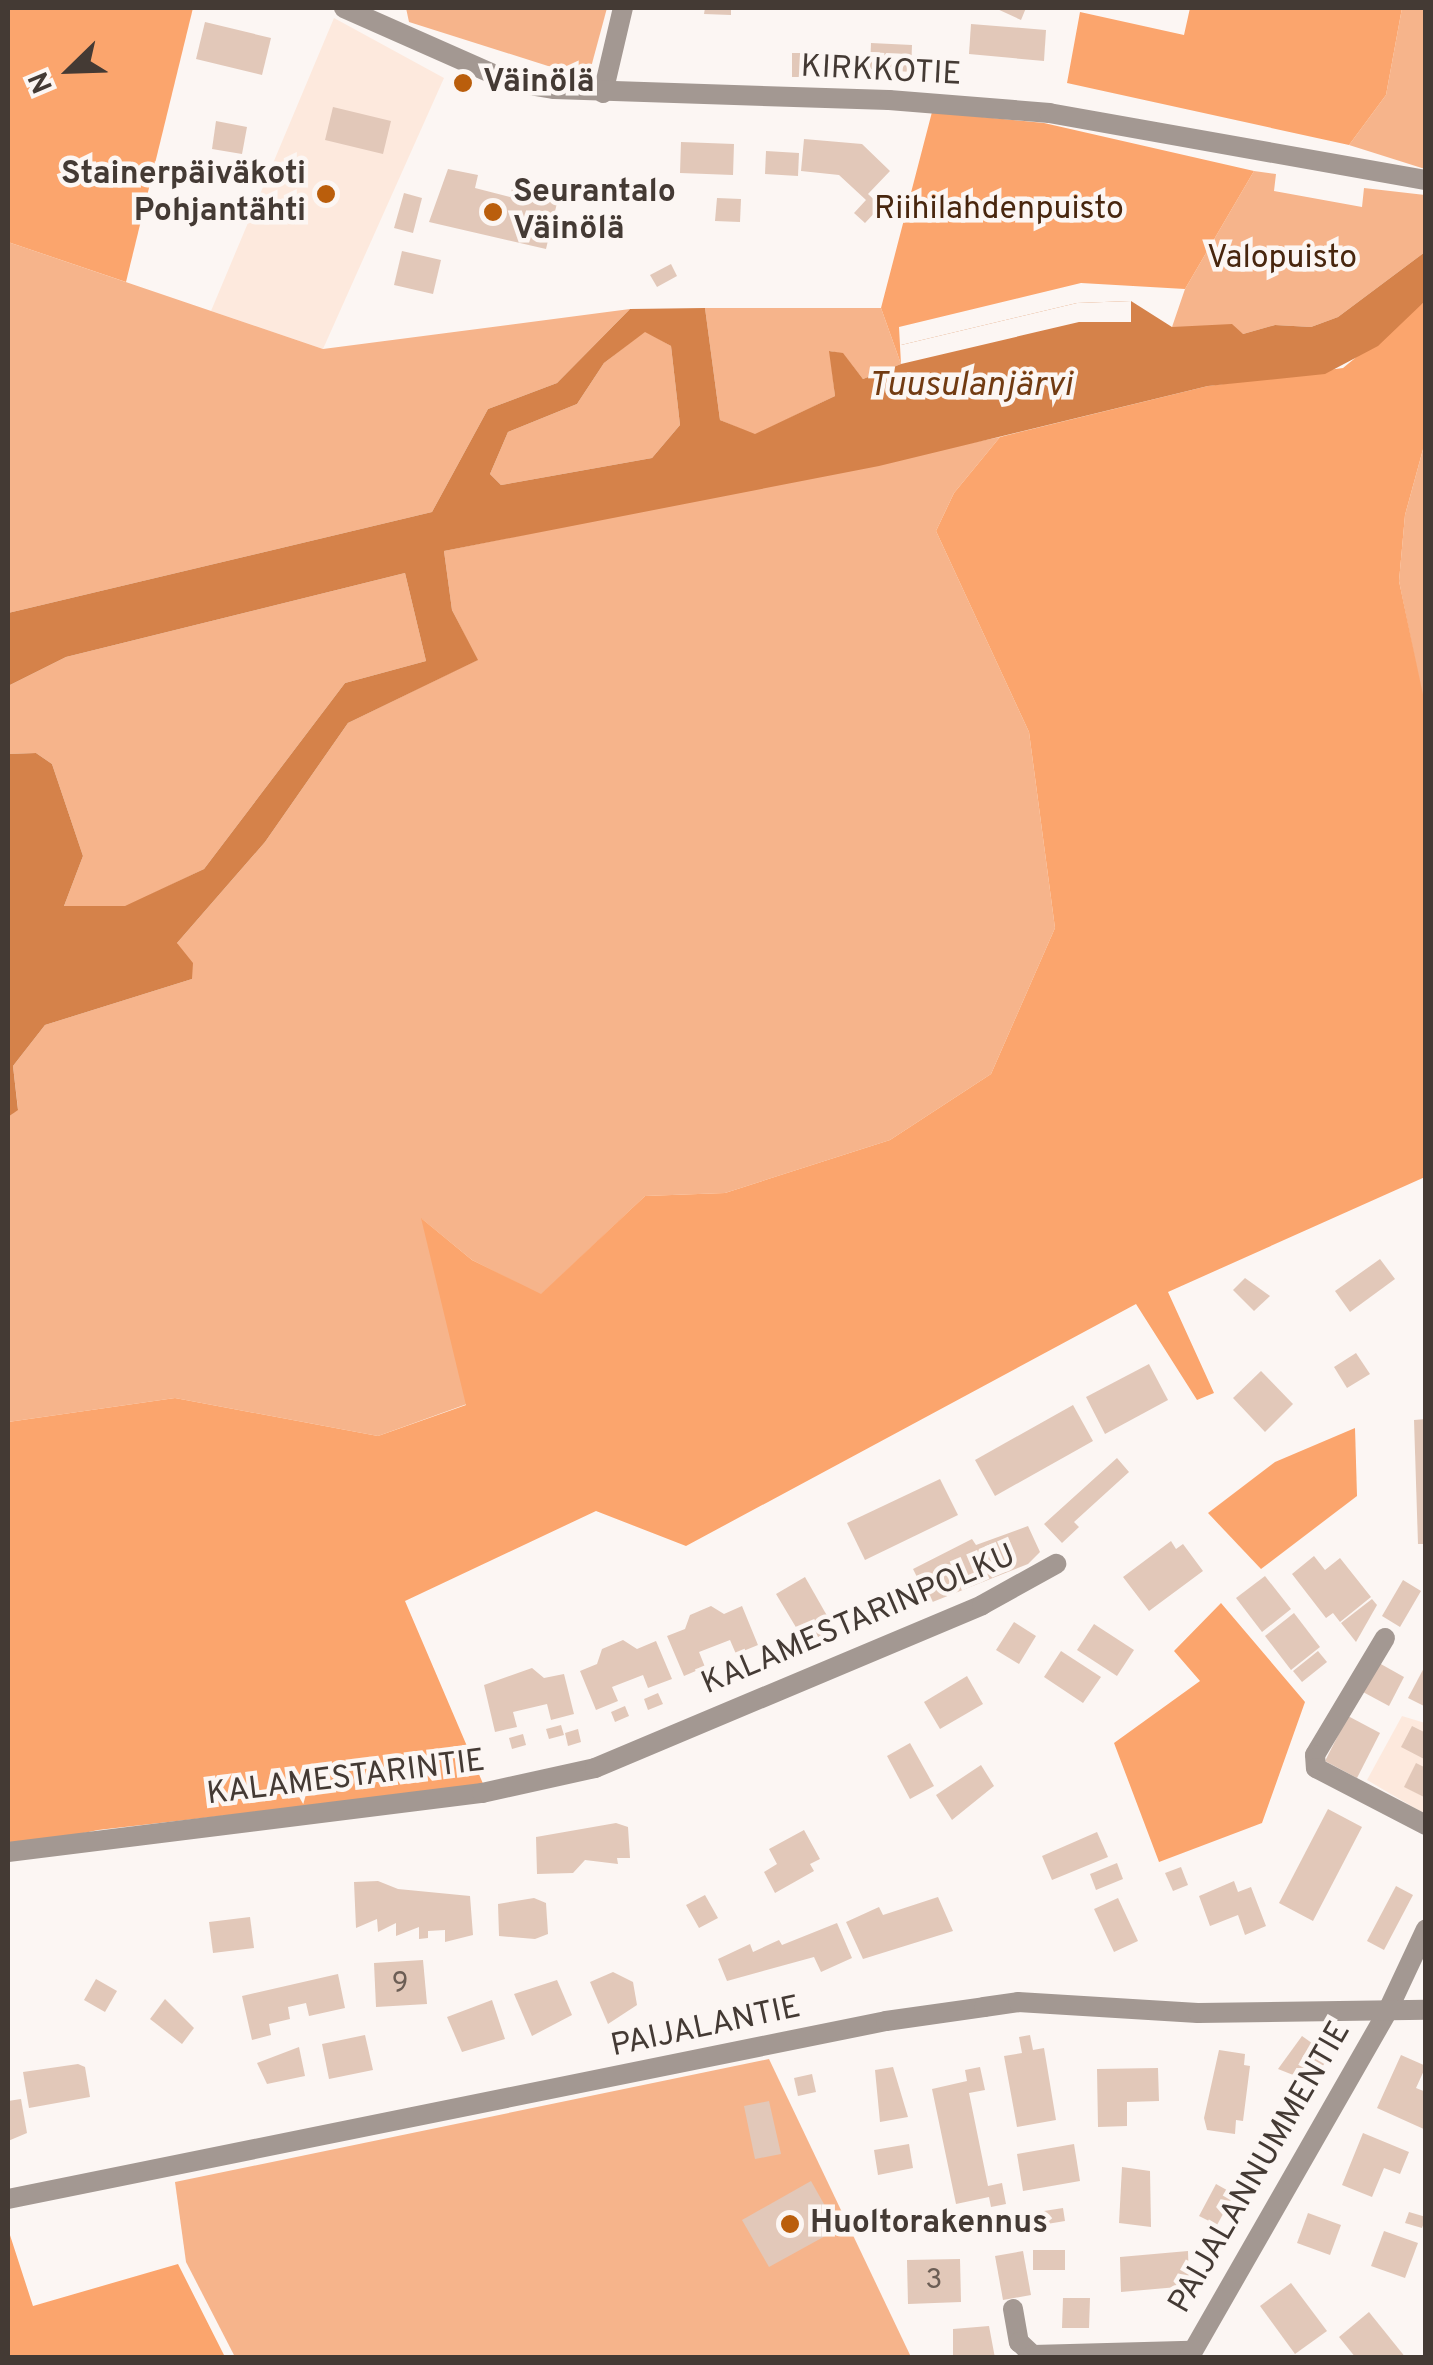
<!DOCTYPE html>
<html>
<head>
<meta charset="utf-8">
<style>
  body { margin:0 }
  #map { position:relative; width:1433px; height:2365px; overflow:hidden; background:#fcf6f3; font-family:Overpass,sans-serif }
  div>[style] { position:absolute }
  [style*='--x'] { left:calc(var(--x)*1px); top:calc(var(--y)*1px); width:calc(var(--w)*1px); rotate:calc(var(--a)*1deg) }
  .built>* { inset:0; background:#fde9dd }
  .green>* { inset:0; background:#f6b48b }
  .forest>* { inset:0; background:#fba56d }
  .water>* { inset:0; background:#d5824a }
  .pier>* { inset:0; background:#fcf6f3 }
  .building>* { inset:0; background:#e2c8b9 }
  .minor>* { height:20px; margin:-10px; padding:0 10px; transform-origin:10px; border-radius:10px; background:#a39892 }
  .tertiary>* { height:20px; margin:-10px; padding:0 10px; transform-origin:10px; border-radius:10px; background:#a39892 }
  .dots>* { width:28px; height:28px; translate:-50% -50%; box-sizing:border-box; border:5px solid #fcf6f3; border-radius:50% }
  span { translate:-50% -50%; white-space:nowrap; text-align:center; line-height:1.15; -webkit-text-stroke:9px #fcf6f3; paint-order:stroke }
  .number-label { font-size:28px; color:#6c5e55 }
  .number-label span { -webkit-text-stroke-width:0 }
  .street-label { font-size:32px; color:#443a34 }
  .poi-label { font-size:32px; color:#443a34; font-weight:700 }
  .left { translate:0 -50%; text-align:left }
  .right { translate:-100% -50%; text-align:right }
  .park-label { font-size:32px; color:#48260e }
  .water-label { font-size:35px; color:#723b12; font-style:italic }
  .frame { position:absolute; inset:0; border:10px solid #443a34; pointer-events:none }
  .north { position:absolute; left:20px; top:20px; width:100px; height:100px; -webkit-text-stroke:8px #fcf6f3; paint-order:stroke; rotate:247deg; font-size:28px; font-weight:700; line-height:40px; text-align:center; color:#443a34 }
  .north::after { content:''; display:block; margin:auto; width:35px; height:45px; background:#443a34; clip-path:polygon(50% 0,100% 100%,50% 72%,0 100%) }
</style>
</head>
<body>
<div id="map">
  <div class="built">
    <div style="clip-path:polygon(334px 18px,444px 78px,323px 349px,211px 311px)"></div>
    <div style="clip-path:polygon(1402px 1716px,1425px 1723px,1425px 1814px,1367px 1780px)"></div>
  </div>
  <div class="green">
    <div style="clip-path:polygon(406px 8px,607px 8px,590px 71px,548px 66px,409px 22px)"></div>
    <div style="clip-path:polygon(1402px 8px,1425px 8px,1425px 169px,1349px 145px,1386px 95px)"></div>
    <div style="clip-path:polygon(1254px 171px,1276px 174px,1274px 191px,1362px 207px,1364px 188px,1425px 195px,1425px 252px,1338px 317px,1311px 327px,1275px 325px,1243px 334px,1172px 327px,1185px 289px)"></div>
    <div style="clip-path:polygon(8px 242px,323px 349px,630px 309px,557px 383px,488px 409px,432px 512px,8px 613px)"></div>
    <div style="clip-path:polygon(705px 308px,881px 308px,901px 364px,863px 379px,843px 354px,830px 351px,835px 396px,755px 435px,720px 420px)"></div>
    <div style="clip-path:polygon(645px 331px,671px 346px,680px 425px,652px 458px,501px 485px,490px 474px,508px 432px,577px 404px,604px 363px)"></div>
    <div style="clip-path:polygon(1000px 437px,954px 493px,936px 531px,1029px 732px,1055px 928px,991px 1074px,890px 1140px,725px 1193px,645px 1196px,541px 1295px,472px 1260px,422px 1219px,467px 1404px,378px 1436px,175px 1398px,8px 1422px,8px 1117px,18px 1109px,13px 1066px,45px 1025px,192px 979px,177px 943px,265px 842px,348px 723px,477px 660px,452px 610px,444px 551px)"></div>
    <div style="clip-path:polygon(1425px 442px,1425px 709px,1399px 581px,1405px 515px)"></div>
    <div style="clip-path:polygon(405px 573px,426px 661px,345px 683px,204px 869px,125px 907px,64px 906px,83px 856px,52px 764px,36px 753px,8px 754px,8px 686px,66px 657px)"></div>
    <div style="clip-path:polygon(769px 2059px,911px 2357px,235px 2357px,186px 2262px,175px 2182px)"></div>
  </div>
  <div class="forest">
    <div style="clip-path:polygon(8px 8px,193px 8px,126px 282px,8px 242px)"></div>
    <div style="clip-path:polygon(1190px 8px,1402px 8px,1386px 95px,1349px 145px,1067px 83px,1080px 12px,1184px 35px)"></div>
    <div style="clip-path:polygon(932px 112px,1044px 123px,1254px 171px,1185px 289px,1081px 283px,899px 327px,901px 364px,881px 308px)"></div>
    <div style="clip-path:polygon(1425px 301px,1425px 442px,1405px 515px,1399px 581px,1426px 709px,1425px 1177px,1168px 1292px,1214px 1393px,1197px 1400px,1136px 1304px,686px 1546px,596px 1511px,405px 1601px,484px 1786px,98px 1830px,8px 1849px,8px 1422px,175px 1398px,378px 1436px,466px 1405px,421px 1218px,472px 1260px,541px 1294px,645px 1196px,725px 1193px,890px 1140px,991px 1074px,1055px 928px,1029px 732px,936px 531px,954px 493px,1000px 437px,1208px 386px,1343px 368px)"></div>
    <div style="clip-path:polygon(1355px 1428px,1357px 1496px,1261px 1569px,1208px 1513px,1275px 1462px)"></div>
    <div style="clip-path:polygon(1221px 1603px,1305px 1702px,1262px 1823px,1159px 1862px,1114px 1743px,1200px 1681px,1174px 1651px)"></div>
    <div style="clip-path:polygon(8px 2229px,33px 2306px,178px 2264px,225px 2357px,8px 2357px)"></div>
  </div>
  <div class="water">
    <div style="clip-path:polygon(evenodd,1425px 252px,1425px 301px,1378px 346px,1325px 374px,1208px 386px,879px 466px,444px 551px,452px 610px,478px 660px,348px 723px,265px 842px,177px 943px,193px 963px,192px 979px,45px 1025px,13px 1066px,18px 1110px,8px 1117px,8px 754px,36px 753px,52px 764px,83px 856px,64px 906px,125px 906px,204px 869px,345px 683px,426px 661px,405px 573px,66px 657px,8px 686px,8px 613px,432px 512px,488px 409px,557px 383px,630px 309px,705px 308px,720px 420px,755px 434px,835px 396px,829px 351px,843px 353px,863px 379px,901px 364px,901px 345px,1077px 303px,1131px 301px,1172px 327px,1232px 324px,1243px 334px,1275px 325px,1311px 327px,1338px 317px,1425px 252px,645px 332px,671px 346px,680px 425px,652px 458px,501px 485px,490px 474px,508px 432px,577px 404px,604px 363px,645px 332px)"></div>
  </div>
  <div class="pier">
    <div style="clip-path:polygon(1131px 301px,1131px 322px,1079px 322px,901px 364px,901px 345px,1077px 303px)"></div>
  </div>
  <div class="building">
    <div style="clip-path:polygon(705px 8px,731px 8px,731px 15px,704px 14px)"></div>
    <div style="clip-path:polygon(995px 8px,1026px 8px,1021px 20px)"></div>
    <div style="clip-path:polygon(205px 22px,271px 38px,262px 75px,196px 59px)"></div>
    <div style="clip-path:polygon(971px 24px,1046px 30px,1044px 61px,969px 54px)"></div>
    <div style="clip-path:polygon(871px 43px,912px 45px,911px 72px,870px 69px)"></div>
    <div style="clip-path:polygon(792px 53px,804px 53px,803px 77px,792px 77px)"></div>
    <div style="clip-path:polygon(333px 107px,391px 121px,383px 154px,325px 140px)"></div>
    <div style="clip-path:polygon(216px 121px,247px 127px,242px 154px,212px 149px)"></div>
    <div style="clip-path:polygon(804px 139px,862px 144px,890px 171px,868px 194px,881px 206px,865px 223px,854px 213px,866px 200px,839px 175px,801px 171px)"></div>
    <div style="clip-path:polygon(681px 142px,734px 144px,733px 175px,680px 173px)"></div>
    <div style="clip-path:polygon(766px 151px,799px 153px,798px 176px,765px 174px)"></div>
    <div style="clip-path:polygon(448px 169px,478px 175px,475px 188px,510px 197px,514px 180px,543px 187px,541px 199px,557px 203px,546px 249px,429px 222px)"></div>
    <div style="clip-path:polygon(404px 193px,422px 198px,413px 233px,394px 228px)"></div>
    <div style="clip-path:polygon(717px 198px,741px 199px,740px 222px,715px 221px)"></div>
    <div style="clip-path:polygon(402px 251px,441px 260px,433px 294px,394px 285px)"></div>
    <div style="clip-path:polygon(671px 264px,677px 276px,657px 287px,650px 275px)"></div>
    <div style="clip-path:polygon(1380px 1259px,1395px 1279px,1350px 1312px,1335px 1291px)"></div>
    <div style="clip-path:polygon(1245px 1278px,1270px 1296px,1254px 1311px,1233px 1290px)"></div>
    <div style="clip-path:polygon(1356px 1353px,1370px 1374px,1347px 1388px,1334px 1367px)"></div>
    <div style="clip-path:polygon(1149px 1364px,1168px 1400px,1105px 1434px,1086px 1397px)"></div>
    <div style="clip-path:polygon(1261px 1371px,1293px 1404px,1265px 1432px,1233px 1398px)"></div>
    <div style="clip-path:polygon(1073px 1405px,1093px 1441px,995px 1496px,975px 1460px)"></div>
    <div style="clip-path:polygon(1426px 1419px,1426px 1544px,1418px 1544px,1414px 1420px)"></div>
    <div style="clip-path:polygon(1117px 1458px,1129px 1472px,1074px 1522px,1079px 1527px,1062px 1543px,1044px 1524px)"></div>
    <div style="clip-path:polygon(940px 1479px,958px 1515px,865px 1560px,847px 1523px)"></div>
    <div style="clip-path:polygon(1028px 1526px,1040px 1552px,1028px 1564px,930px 1603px,913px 1569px,972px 1539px,976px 1545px)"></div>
    <div style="clip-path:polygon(1171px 1541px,1176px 1549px,1183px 1544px,1203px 1571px,1149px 1611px,1123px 1577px)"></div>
    <div style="clip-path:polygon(1314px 1556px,1325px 1570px,1340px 1558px,1371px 1597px,1340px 1622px,1333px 1613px,1326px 1618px,1292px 1574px)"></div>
    <div style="clip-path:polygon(1265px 1576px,1291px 1609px,1262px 1632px,1236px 1598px)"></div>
    <div style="clip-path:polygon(805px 1577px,834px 1628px,806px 1644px,776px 1594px)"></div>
    <div style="clip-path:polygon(1403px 1580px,1421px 1591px,1400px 1627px,1382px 1616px)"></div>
    <div style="clip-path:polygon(1372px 1599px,1377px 1605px,1356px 1642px,1341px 1623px)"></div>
    <div style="clip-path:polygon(711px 1606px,724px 1614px,742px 1606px,758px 1645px,736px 1654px,730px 1640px,699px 1652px,705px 1667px,684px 1676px,667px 1636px,685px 1629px,690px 1615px)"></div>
    <div style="clip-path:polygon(1294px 1613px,1320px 1647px,1291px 1670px,1265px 1636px)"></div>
    <div style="clip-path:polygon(1014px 1622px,1036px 1636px,1019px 1664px,996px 1650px)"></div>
    <div style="clip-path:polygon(1094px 1624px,1134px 1650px,1117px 1676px,1077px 1650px)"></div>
    <div style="clip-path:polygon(623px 1640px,637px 1649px,656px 1641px,672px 1679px,648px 1688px,643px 1675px,612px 1687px,618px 1701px,596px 1710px,580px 1671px,597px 1664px,602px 1649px)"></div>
    <div style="clip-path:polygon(1061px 1651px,1101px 1677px,1083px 1703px,1044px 1677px)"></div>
    <div style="clip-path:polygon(1318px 1651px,1327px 1662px,1302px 1682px,1293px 1671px)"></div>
    <div style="clip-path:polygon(1379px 1663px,1404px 1677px,1389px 1706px,1363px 1692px)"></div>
    <div style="clip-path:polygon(1426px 1664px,1426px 1707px,1408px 1698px)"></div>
    <div style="clip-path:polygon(532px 1668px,544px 1678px,564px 1674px,574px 1714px,551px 1720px,547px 1704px,513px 1712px,517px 1727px,495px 1732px,484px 1685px)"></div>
    <div style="clip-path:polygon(967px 1676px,983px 1704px,940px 1729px,924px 1702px)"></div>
    <div style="clip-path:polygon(658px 1693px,663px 1704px,648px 1710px,644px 1699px)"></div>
    <div style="clip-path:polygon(625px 1706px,629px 1716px,615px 1722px,611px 1712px)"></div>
    <div style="clip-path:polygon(1348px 1716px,1380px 1733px,1357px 1778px,1325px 1761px)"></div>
    <div style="clip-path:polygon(561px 1725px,564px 1735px,549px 1739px,546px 1729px)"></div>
    <div style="clip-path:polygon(1412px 1726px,1426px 1733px,1426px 1760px,1401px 1747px)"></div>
    <div style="clip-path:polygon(578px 1729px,581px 1742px,568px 1746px,565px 1733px)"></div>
    <div style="clip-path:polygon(523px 1734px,526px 1745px,512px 1749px,509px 1738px)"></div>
    <div style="clip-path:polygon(910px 1743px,934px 1786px,910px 1799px,887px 1756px)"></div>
    <div style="clip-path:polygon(1416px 1763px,1426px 1768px,1426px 1798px,1404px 1787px)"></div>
    <div style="clip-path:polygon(981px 1765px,994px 1786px,952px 1820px,936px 1795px)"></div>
    <div style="clip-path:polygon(1328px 1809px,1362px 1827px,1313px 1921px,1279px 1903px)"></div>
    <div style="clip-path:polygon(616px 1823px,628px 1827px,630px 1858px,617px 1858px,618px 1864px,585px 1860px,573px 1873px,537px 1874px,536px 1837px)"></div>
    <div style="clip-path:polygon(804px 1830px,820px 1859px,810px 1864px,814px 1871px,775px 1893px,764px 1872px,777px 1864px,769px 1849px)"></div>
    <div style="clip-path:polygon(1097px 1832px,1108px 1857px,1052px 1880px,1042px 1856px)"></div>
    <div style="clip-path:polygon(1117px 1863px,1123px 1879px,1096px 1890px,1090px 1874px)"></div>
    <div style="clip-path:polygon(1181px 1867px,1188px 1885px,1173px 1891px,1165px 1873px)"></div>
    <div style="clip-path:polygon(378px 1881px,398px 1889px,470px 1896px,473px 1935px,445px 1942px,445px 1930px,428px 1931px,428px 1938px,419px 1939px,419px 1927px,396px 1936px,396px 1923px,378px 1932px,377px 1919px,356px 1928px,354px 1882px)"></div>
    <div style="clip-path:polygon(1234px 1881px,1238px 1892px,1251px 1887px,1266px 1926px,1245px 1935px,1238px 1915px,1210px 1926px,1199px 1896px)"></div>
    <div style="clip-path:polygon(1396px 1886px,1413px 1895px,1384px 1950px,1367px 1941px)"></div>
    <div style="clip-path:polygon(705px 1895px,718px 1918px,699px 1928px,686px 1905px)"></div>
    <div style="clip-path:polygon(938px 1897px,953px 1931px,863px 1959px,846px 1922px,879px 1907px,883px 1915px)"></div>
    <div style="clip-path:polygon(534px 1898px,546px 1903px,548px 1934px,535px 1939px,499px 1936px,498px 1904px)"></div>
    <div style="clip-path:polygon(1118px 1898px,1138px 1941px,1114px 1952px,1094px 1909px)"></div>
    <div style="clip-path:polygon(250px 1917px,254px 1948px,213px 1953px,209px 1922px)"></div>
    <div style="clip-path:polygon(837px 1923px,852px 1958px,821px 1972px,814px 1957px,727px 1981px,718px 1959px,750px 1944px,753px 1952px,779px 1940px,782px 1945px)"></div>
    <div style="clip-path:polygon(423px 1960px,427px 2004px,376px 2007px,374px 1963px)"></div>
    <div style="clip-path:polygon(613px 1972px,633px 1982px,637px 2005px,608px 2024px,590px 1982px)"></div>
    <div style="clip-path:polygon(338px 1974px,345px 2008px,309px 2016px,306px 2003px,288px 2007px,290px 2019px,269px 2024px,271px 2035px,252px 2040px,242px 1996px)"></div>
    <div style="clip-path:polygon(96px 1979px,117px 1991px,105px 2012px,84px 2000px)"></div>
    <div style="clip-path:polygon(557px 1980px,572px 2015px,532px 2036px,514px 1994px)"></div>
    <div style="clip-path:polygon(165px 1999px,194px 2028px,182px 2044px,150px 2019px)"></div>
    <div style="clip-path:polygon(492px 2000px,505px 2039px,462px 2052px,447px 2017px)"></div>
    <div style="clip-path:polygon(365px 2035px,373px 2070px,329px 2079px,322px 2044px)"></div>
    <div style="clip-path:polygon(1030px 2035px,1033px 2050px,1044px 2048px,1056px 2120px,1017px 2127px,1004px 2056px,1022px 2053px,1019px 2037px)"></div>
    <div style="clip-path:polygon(1302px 2036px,1330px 2056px,1311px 2082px,1278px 2069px)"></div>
    <div style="clip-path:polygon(299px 2047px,305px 2076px,267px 2084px,257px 2063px)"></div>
    <div style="clip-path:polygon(1219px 2050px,1245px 2054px,1244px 2065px,1250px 2066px,1243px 2121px,1236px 2120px,1235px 2134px,1207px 2130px,1204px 2118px)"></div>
    <div style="clip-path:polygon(1401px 2055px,1426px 2066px,1416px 2088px,1426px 2092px,1426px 2130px,1377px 2108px)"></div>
    <div style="clip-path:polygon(78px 2064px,85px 2067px,90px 2097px,29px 2108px,23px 2072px)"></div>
    <div style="clip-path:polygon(893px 2067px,908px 2117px,880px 2122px,875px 2070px)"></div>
    <div style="clip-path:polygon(980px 2067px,985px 2090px,969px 2093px,988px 2186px,1002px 2183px,1006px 2204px,991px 2207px,989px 2197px,956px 2204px,932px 2089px,967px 2081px,965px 2070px)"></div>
    <div style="clip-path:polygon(1158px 2068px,1159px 2101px,1127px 2102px,1127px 2126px,1098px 2127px,1097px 2069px)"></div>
    <div style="clip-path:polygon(812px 2074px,816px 2092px,798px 2096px,794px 2078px)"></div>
    <div style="clip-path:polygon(21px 2099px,27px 2133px,8px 2141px,8px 2101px)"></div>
    <div style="clip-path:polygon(769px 2101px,781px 2154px,755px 2159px,744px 2106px)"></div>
    <div style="clip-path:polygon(1363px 2133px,1409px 2152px,1400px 2174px,1384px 2168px,1372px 2197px,1342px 2185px)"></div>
    <div style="clip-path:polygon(909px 2144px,913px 2168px,878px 2175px,874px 2150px)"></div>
    <div style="clip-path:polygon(1074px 2144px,1080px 2181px,1023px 2191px,1017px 2154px)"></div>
    <div style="clip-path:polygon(1122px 2167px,1150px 2171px,1151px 2227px,1119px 2223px)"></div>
    <div style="clip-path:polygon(811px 2181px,838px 2229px,769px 2267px,742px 2220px)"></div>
    <div style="clip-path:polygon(1216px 2184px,1234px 2194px,1217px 2225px,1199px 2216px)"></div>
    <div style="clip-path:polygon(1063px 2208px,1065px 2221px,1047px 2224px,1044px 2211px)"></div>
    <div style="clip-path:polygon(1409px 2212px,1426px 2217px,1422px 2228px,1405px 2223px)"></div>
    <div style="clip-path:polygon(1308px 2213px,1341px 2225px,1330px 2255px,1297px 2243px)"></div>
    <div style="clip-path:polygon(1384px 2231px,1418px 2243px,1405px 2278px,1371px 2266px)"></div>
    <div style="clip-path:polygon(1033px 2250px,1065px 2250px,1065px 2270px,1033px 2270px)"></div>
    <div style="clip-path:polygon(1023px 2251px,1031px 2295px,1003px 2300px,995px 2256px)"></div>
    <div style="clip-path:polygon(1188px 2251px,1189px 2286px,1121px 2292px,1120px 2257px)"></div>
    <div style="clip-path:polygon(960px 2259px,961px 2302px,908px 2304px,907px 2260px)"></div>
    <div style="clip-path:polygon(1291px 2283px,1327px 2331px,1295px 2354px,1260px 2306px)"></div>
    <div style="clip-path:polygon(1063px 2298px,1090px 2298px,1089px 2328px,1062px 2328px)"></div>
    <div style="clip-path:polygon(1369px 2312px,1406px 2358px,1356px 2358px,1339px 2337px)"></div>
    <div style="clip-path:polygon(989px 2326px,995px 2358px,953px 2358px,953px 2329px)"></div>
  </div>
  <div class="minor">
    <div style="--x:603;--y:93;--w:87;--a:-76.8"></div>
    <div style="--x:1385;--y:1638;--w:136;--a:120.9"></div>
    <div style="--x:1315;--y:1755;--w:13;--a:86"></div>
    <div style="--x:1316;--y:1768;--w:124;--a:27.4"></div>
    <div style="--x:8;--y:1852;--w:478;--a:-7.1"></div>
    <div style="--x:482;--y:1793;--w:116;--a:-12.5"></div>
    <div style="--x:595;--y:1768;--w:420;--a:-22.8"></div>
    <div style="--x:982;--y:1605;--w:85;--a:-29"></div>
    <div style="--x:1013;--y:2309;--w:34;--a:80"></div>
    <div style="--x:1019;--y:2342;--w:19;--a:43"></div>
    <div style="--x:1033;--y:2355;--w:158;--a:-1.5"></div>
    <div style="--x:1189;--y:2358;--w:401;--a:-60.2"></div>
    <div style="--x:1388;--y:2010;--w:89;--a:-64.9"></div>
  </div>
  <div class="tertiary">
    <div style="--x:344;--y:8;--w:183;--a:23.9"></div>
    <div style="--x:511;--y:82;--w:44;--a:9.2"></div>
    <div style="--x:554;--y:89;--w:335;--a:1.9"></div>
    <div style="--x:889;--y:100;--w:161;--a:4.6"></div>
    <div style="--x:1049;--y:113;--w:383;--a:10.1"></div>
    <div style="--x:8;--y:2199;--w:896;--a:-11.46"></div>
    <div style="--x:886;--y:2021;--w:99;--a:-8.1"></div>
    <div style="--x:984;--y:2007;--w:34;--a:-8"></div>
    <div style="--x:1018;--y:2002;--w:180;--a:3.5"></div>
    <div style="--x:1198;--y:2013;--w:228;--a:-0.8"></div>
  </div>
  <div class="dots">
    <div style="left:463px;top:83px;background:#ba5e0c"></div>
    <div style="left:326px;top:194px;background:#ba5e0c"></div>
    <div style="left:493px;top:212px;background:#ba5e0c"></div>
    <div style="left:790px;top:2224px;background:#ba5e0c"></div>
  </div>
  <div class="number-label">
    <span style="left:400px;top:1984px">9</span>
    <span style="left:934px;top:2281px">3</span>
  </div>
  <div class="street-label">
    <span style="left:881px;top:72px;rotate:3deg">KIRKKOTIE</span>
    <span style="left:859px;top:1621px;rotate:-23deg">KALAMESTARINPOLKU</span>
    <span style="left:346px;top:1779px;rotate:-7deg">KALAMESTARINTIE</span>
    <span style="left:706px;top:2028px;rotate:-12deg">PAIJALANTIE</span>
    <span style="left:1261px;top:2168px;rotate:-60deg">PAIJALANNUMMENTIE</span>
  </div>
  <div class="poi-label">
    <span class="left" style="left:483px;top:83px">Väinölä</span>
    <span class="right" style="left:306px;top:194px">Stainerpäiväkoti<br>Pohjantähti</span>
    <span class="left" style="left:513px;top:212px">Seurantalo<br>Väinölä</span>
    <span class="left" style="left:810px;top:2224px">Huoltorakennus</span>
  </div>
  <div class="park-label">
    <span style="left:999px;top:210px">Riihilahdenpuisto</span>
    <span style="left:1282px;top:259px">Valopuisto</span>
  </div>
  <div class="water-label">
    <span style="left:970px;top:386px">Tuusulanjärvi</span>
  </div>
  <div class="frame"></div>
  <div class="north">N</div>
</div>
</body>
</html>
